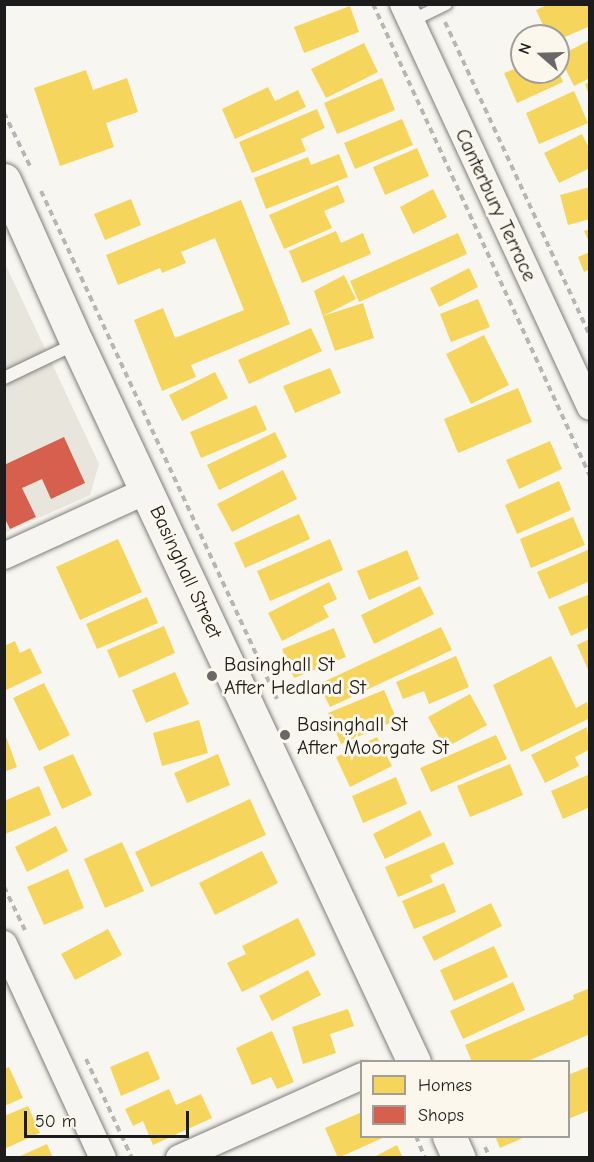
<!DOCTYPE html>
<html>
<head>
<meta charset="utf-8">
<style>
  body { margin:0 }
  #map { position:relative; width:594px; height:1162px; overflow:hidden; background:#f8f6f0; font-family:"Comic Neue",sans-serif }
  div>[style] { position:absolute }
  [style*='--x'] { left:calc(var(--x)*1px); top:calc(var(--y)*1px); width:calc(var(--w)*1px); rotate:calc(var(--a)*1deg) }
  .built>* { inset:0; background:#e8e5dd }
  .homes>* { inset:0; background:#f6d55c }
  .shops>* { inset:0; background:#d6604d }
  .path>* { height:4px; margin-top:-2px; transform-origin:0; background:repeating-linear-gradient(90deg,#b7b6b4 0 6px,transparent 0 10.5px) }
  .roads { filter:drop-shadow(0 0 2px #7f7e7b) drop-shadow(0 0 2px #7f7e7b) }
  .lane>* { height:12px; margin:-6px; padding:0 6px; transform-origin:6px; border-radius:6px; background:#f6f5f1 }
  .street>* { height:26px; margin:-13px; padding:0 13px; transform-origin:13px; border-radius:13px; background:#f6f5f1 }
  .secondary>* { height:33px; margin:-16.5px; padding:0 16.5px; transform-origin:16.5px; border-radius:16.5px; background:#f6f5f1 }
  .dots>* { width:16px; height:16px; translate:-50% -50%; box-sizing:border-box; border:3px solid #fbf7ec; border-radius:50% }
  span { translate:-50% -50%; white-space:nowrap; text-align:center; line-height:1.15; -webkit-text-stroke:6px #fbf7ec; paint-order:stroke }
  .street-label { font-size:20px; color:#1c1c1c }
  .poi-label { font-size:20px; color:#1c1c1c }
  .left { translate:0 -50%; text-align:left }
  .frame { position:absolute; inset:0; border:6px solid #1c1c1c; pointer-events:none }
  .legend { position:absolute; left:360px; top:1060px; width:210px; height:78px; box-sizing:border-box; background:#fbf7ec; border:2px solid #a29f99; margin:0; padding:8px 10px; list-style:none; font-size:18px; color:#1c1c1c }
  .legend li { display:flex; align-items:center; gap:12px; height:30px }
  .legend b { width:30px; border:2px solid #a29f99 }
  .north { position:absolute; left:510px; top:24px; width:60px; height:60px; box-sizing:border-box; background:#fbf7ec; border:2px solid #a29f99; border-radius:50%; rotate:290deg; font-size:16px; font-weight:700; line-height:24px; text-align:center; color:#1c1c1c }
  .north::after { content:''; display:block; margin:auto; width:21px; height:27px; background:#696866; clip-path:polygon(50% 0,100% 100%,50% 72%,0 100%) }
  .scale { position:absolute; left:24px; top:1111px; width:165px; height:27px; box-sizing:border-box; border:3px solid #1c1c1c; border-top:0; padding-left:8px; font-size:18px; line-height:21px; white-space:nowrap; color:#1c1c1c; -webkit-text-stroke:4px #fbf7ec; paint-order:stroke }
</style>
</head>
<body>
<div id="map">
  <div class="built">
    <div style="clip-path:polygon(4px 261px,99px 464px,90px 495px,5px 533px)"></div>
  </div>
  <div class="homes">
    <div style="clip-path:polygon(549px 4px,590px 4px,590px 26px,558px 40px,558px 36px,548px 36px,536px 10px)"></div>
    <div style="clip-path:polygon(350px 6px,359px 32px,304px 53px,294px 27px)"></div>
    <div style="clip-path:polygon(590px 40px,590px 78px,574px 86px,559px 56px)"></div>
    <div style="clip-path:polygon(364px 43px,378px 72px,326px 98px,311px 69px)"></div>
    <div style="clip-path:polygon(522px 66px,522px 72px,559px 72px,563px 82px,517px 103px,504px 73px)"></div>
    <div style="clip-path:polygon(86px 70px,93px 90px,127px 78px,138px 112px,106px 123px,114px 147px,60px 166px,34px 88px)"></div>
    <div style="clip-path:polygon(382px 78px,395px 110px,337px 134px,324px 103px)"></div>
    <div style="clip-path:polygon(590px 82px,590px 95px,589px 95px,585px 84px)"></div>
    <div style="clip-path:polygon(268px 87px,275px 101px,298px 90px,306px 107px,235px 139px,222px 109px)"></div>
    <div style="clip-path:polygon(574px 91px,588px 123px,539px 144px,526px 113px)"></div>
    <div style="clip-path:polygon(317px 109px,325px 128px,301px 139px,306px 151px,252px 173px,239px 142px)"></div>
    <div style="clip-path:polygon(402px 119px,413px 145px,355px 169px,344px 143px)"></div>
    <div style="clip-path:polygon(582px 134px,588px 146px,590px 145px,590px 168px,559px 183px,544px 153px)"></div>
    <div style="clip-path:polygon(417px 148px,429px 176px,385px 195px,373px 167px)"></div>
    <div style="clip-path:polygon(339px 154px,348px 177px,266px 209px,254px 178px,308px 157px,311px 165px)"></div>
    <div style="clip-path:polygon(338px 185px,345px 202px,324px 211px,332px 228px,284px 249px,269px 215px)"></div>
    <div style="clip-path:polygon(590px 187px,590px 219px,568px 225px,560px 195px)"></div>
    <div style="clip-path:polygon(433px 189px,447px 217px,413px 234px,400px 207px)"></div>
    <div style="clip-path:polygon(131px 199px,141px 225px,105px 240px,94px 214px)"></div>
    <div style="clip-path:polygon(241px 200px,290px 324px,191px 365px,196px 377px,162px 391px,134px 320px,163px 308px,175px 338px,244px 310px,215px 238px,181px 252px,186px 263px,162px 273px,160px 268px,118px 285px,106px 255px)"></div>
    <div style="clip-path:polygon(590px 229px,590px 244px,584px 231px)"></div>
    <div style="clip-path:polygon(336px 231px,341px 243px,363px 233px,371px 254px,302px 283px,289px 251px)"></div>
    <div style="clip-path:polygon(458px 233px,467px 254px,359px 302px,350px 281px)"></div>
    <div style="clip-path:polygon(590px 252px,590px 269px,584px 272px,578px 257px)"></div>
    <div style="clip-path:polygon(469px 268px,478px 287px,439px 307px,430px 288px)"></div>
    <div style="clip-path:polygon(344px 275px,356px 299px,323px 316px,363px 303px,374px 338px,335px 351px,314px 291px)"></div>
    <div style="clip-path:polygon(478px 299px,490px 327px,451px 342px,440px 314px)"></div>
    <div style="clip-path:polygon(311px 328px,322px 351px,249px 384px,238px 360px)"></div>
    <div style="clip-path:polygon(484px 335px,509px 385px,471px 404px,446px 354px)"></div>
    <div style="clip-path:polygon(330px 368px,341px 393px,295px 413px,283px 386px)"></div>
    <div style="clip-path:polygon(215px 372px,228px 398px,182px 421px,169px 395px)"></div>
    <div style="clip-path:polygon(518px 388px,532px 422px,458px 453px,444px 419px)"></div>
    <div style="clip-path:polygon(256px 405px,267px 430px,201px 458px,190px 432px)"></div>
    <div style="clip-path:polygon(275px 432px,287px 457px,219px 490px,207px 465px)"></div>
    <div style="clip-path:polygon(550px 441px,562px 469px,519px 489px,506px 460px)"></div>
    <div style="clip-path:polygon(283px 470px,297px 499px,232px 532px,217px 504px)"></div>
    <div style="clip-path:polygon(559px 481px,571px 510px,517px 534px,505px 505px)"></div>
    <div style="clip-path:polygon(299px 514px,310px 539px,245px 568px,234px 543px)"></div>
    <div style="clip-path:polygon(573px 517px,585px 545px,531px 568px,520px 539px)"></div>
    <div style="clip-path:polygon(118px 539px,142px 592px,80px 620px,56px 567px)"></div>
    <div style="clip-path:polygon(330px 539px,343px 570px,270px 601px,257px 571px)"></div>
    <div style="clip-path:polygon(590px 549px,590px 581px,549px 599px,537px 572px)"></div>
    <div style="clip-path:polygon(407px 550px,419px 579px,369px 600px,357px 571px)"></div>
    <div style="clip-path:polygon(329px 582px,337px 599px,323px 606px,329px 617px,282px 641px,268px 613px)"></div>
    <div style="clip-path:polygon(420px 586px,434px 614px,374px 644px,361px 615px)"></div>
    <div style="clip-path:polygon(590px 594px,590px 627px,571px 636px,558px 607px)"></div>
    <div style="clip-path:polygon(147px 597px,158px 623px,97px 649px,86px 624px)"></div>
    <div style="clip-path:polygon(164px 626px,175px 653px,119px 678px,107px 650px)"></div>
    <div style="clip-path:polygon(441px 627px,452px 650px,330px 707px,319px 684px)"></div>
    <div style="clip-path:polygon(334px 628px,346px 657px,294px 678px,282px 649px)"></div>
    <div style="clip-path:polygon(590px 639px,590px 674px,577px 645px)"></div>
    <div style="clip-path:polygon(15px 641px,20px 653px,30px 648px,42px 673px,4px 691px,4px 646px)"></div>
    <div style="clip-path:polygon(456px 656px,469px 687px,429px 704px,424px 691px,403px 699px,396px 682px)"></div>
    <div style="clip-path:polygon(551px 656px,576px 708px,587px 702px,590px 718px,521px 752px,493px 685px)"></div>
    <div style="clip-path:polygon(175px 672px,189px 704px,146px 723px,132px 690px)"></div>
    <div style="clip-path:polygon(44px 683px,70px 735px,39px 751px,13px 698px)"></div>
    <div style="clip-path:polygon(384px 690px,397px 720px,341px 744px,328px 713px)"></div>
    <div style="clip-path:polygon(470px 694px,487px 725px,445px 748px,428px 717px)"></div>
    <div style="clip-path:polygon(199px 720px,208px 753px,162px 766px,153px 733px)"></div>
    <div style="clip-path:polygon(587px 727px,590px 749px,575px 757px,579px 766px,545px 783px,531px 755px)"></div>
    <div style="clip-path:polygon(4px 731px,17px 767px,4px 772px)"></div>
    <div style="clip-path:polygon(496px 735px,507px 759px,431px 792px,420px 768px)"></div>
    <div style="clip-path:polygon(377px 737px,392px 766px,350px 787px,336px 757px)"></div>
    <div style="clip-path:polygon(73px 754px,92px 795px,62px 809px,43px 767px)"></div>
    <div style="clip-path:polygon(218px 754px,230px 785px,187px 803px,174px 773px)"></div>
    <div style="clip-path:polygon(510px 764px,523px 795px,470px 817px,457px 786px)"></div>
    <div style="clip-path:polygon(590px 774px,590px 807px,563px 819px,551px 791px)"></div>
    <div style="clip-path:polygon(396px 777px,407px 804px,363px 823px,352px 796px)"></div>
    <div style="clip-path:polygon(39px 786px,51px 815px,5px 834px,4px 801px)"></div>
    <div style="clip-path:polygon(250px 799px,266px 835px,151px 887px,135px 852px)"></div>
    <div style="clip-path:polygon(420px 810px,432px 835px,385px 859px,373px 834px)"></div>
    <div style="clip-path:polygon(56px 826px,68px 851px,27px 872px,15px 847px)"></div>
    <div style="clip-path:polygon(122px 842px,144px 891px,105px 908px,84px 859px)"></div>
    <div style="clip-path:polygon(444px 842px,454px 864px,430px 875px,433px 882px,398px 897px,385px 867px)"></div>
    <div style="clip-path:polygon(262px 851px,278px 883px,215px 915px,199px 883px)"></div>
    <div style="clip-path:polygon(68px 869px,84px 908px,44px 925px,27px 887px)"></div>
    <div style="clip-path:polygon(444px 883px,456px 912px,414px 929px,402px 901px)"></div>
    <div style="clip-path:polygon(491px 903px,502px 926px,434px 961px,422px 937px)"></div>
    <div style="clip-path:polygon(298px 918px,316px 955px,242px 992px,227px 963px,246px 954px,242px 946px)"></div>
    <div style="clip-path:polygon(108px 929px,122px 955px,75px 980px,61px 954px)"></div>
    <div style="clip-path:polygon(494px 946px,508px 977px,454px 1001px,440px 970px)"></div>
    <div style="clip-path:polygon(308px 970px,321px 995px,272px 1021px,259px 996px)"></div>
    <div style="clip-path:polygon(513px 982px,525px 1010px,463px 1039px,450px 1011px)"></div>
    <div style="clip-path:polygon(590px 988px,590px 1034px,526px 1062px,472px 1062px,465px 1045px,574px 999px,573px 995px)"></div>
    <div style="clip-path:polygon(348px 1009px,354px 1026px,330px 1034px,336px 1053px,303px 1064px,292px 1027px)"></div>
    <div style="clip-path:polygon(272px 1031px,294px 1082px,277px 1089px,271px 1077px,252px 1085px,236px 1048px)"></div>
    <div style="clip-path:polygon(148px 1051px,160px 1079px,121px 1096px,110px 1067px)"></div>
    <div style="clip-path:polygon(590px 1066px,590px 1110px,568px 1119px,568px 1075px)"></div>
    <div style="clip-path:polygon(9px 1067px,23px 1098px,4px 1106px,4px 1069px)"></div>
    <div style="clip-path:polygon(169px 1089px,176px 1105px,201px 1094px,212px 1118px,153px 1145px,143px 1121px,133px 1126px,125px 1109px)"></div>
    <div style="clip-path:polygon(28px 1106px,40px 1133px,4px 1149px,4px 1116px)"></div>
    <div style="clip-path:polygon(362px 1112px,362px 1136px,387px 1136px,338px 1158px,325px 1128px)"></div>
    <div style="clip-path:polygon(495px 1136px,527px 1136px,500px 1148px)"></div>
    <div style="clip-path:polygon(47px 1144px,53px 1158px,16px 1158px)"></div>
    <div style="clip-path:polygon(397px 1145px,403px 1158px,372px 1158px)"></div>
  </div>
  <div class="shops">
    <div style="clip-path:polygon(64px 437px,85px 483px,51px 499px,42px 479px,22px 488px,36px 517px,10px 529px,4px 517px,4px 465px)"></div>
  </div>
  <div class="path">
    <div style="--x:373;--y:4;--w:519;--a:65.31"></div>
    <div style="--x:445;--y:22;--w:346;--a:65.2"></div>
    <div style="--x:4;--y:113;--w:61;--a:63.9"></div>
    <div style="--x:41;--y:191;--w:560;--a:65.08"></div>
    <div style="--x:4;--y:887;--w:48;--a:64"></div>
    <div style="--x:86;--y:1059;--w:109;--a:65.1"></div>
    <div style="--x:416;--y:1136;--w:24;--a:68"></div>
    <div style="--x:485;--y:1147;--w:12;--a:66"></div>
  </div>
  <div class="roads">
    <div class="lane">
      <div style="--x:411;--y:21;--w:39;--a:-26"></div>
      <div style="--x:4;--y:378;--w:81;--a:-25.6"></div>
    </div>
    <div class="street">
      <div style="--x:403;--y:4;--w:444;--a:65.1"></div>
      <div style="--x:4;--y:556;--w:158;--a:-24.6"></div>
      <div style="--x:4;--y:944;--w:236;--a:65.2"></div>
      <div style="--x:179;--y:1158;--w:201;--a:-24.1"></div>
    </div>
    <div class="secondary">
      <div style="--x:4;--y:180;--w:179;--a:65.9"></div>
      <div style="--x:77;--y:343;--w:794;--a:64.89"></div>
      <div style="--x:449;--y:1136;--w:24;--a:66"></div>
    </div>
  </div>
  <div class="dots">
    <div style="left:212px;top:676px;background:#696866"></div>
    <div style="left:285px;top:735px;background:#696866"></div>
  </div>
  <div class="street-label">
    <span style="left:496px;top:205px;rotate:65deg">Canterbury Terrace</span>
    <span style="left:186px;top:572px;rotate:65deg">Basinghall Street</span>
  </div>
  <div class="poi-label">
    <span class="left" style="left:224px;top:676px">Basinghall St<br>After Hedland St</span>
    <span class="left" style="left:297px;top:736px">Basinghall St<br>After Moorgate St</span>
  </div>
  <div class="frame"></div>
  <ul class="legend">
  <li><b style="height:16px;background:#f6d55c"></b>Homes</li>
  <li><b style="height:16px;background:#d6604d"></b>Shops</li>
  </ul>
  <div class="north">N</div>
  <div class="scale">50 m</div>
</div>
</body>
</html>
